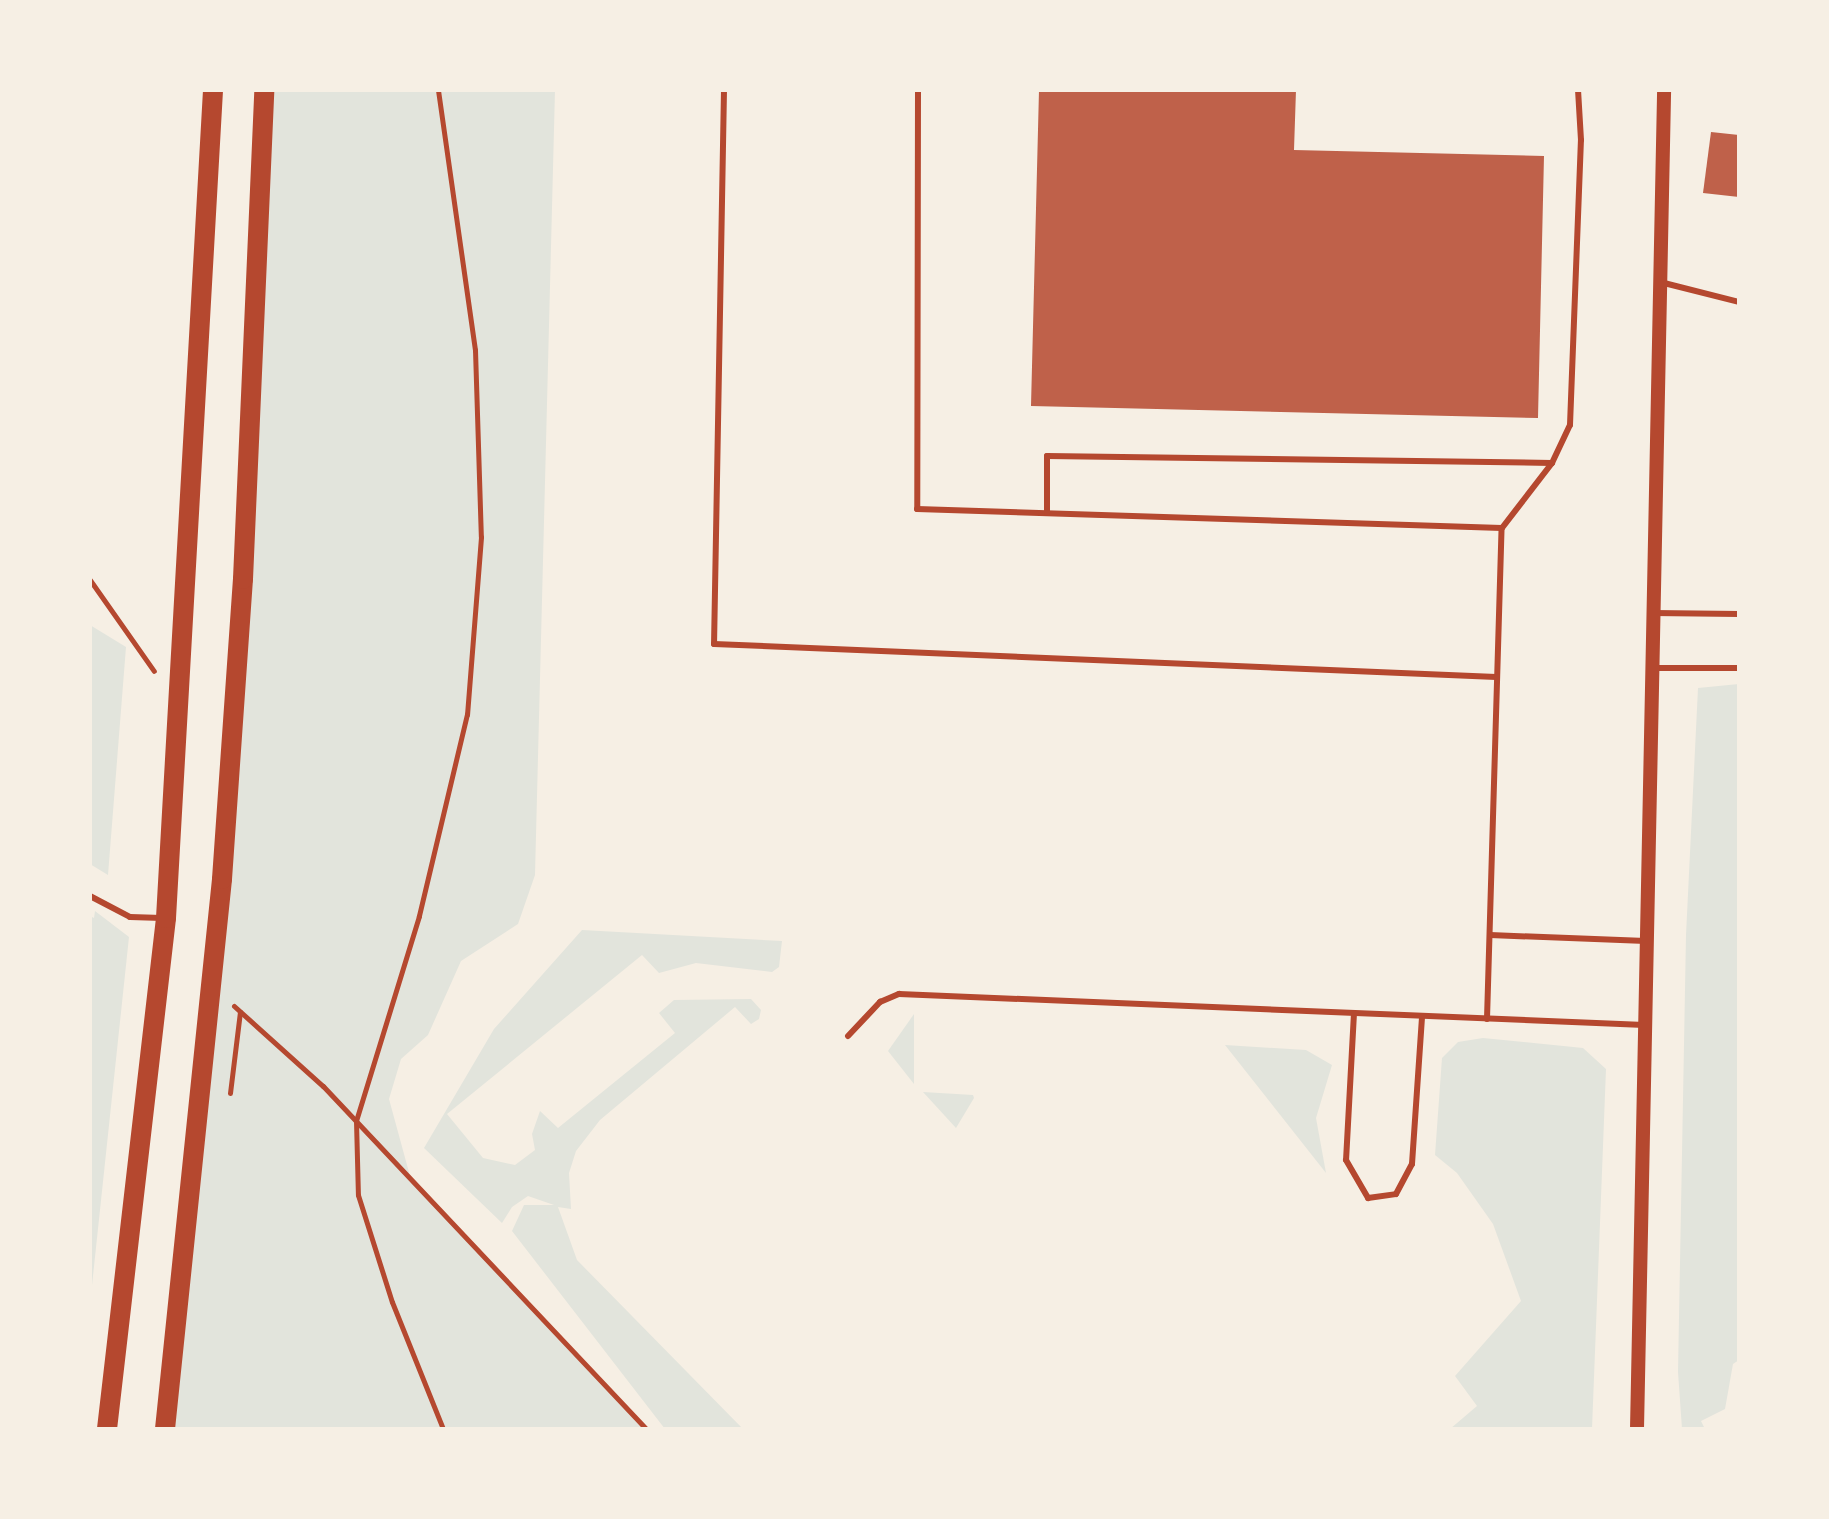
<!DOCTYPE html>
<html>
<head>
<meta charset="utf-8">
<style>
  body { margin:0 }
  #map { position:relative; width:1829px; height:1519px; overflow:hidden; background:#f6efe4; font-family:"Fira Sans",sans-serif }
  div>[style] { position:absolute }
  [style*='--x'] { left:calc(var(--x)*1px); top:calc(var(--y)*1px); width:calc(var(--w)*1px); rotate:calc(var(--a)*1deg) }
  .green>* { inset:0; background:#e2e4dc }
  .building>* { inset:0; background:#bf614a }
  .path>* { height:5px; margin:-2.5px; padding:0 2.5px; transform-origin:2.5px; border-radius:2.5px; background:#b5482f }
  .service>* { height:6px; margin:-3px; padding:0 3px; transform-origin:3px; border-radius:3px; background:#b5482f }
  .tertiary>* { height:14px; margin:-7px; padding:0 7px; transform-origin:7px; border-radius:7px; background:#b5482f }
  .primary>* { height:20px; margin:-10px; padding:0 10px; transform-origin:10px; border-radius:10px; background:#b5482f }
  span { translate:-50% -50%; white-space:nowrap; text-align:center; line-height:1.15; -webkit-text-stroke:6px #f6efe4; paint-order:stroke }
  .frame { position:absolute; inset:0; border:92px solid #f6efe4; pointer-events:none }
</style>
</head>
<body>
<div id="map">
  <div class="green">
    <div style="clip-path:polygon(264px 90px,555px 90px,535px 875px,518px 924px,461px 961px,428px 1035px,401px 1059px,389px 1099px,410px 1176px,646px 1429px,165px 1429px,213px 992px)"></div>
    <div style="clip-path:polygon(90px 625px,126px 647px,108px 875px,90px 864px)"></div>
    <div style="clip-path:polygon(1739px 684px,1739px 1360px,1733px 1364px,1725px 1409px,1701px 1421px,1705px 1429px,1682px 1429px,1678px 1372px,1686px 935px,1698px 688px)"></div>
    <div style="clip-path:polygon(95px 911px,129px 937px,90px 1304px,90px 916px,94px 918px)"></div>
    <div style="clip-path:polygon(582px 930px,782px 941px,779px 967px,772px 972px,696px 963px,659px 973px,642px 955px,447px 1114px,483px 1158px,515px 1165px,535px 1150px,532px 1134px,540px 1111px,558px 1128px,675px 1033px,659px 1013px,674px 1000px,751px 999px,761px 1010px,759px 1019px,751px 1024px,735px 1007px,600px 1120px,576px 1151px,569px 1173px,571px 1209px,558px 1207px,577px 1260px,743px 1429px,665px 1429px,512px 1231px,524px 1205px,554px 1205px,528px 1196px,512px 1207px,502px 1223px,424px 1148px,494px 1029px)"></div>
    <div style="clip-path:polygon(914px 1014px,914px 1084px,888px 1051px)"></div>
    <div style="clip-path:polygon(1483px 1038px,1583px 1048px,1606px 1069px,1592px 1429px,1450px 1429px,1477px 1406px,1455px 1376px,1521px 1301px,1493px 1224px,1457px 1173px,1435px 1155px,1442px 1058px,1458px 1042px)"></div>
    <div style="clip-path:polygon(1225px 1045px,1306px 1050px,1332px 1065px,1316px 1118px,1326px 1173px)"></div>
    <div style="clip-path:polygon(923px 1092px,973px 1095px,974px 1098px,956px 1128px)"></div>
  </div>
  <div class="building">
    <div style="clip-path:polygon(1039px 90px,1296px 90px,1294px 150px,1544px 156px,1538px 418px,1031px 406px)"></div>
    <div style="clip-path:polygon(1711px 132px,1739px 135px,1739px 197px,1703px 193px)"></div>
  </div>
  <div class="path">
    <div style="--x:438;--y:90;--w:263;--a:81.9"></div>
    <div style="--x:475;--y:350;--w:187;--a:88.2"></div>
    <div style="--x:481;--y:537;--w:178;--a:94.5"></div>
    <div style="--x:467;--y:714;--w:208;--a:103.4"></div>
    <div style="--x:419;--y:916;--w:214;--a:107.1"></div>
    <div style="--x:356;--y:1121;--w:74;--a:88.5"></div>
    <div style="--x:358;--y:1195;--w:112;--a:72.4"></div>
    <div style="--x:392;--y:1302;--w:137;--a:68.1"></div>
    <div style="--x:90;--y:580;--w:111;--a:54.9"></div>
    <div style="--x:234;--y:1006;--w:120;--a:42"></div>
    <div style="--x:323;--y:1086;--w:471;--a:46.7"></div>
    <div style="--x:230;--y:1093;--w:82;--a:-83"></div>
  </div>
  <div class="service">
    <div style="--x:724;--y:90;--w:554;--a:91.03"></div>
    <div style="--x:714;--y:644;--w:783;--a:2.42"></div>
    <div style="--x:918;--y:90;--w:419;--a:90.1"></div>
    <div style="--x:917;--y:509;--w:585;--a:1.86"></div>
    <div style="--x:1664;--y:283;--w:77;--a:14.2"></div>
    <div style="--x:1047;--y:513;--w:57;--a:-90"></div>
    <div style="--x:1047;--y:456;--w:505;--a:0.79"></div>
    <div style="--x:1653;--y:613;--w:86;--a:0.7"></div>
    <div style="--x:1655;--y:668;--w:84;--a:0"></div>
    <div style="--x:90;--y:896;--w:45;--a:27.7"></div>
    <div style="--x:130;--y:917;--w:32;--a:2"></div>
    <div style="--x:1490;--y:935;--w:156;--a:2.2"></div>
    <div style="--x:1354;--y:1013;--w:147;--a:93.1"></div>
    <div style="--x:1346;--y:1160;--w:44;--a:59.9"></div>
    <div style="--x:1368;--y:1198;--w:28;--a:-8"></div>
    <div style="--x:1396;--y:1194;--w:34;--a:-62"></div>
    <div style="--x:1412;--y:1164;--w:148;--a:-86.1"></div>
    <div style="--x:1487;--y:1019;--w:491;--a:-88.3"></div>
    <div style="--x:1502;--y:528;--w:82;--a:-52.4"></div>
    <div style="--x:1552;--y:463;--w:42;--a:-64.7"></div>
    <div style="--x:1570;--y:425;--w:285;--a:-87.8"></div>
    <div style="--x:1581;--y:140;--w:50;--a:-93.4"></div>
    <div style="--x:848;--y:1036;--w:47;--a:-46.7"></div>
    <div style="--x:880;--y:1002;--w:21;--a:-23"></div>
    <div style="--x:899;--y:994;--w:746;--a:2.38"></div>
  </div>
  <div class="tertiary">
    <div style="--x:1637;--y:1429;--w:1339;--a:-88.84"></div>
  </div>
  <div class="primary">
    <div style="--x:107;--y:1429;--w:514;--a:-83.41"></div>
    <div style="--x:166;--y:918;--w:829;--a:-86.75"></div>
    <div style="--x:165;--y:1429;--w:553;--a:-84.08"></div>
    <div style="--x:222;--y:879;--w:301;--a:-86"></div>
    <div style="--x:243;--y:579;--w:489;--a:-87.5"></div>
  </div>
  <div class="frame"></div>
</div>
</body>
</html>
